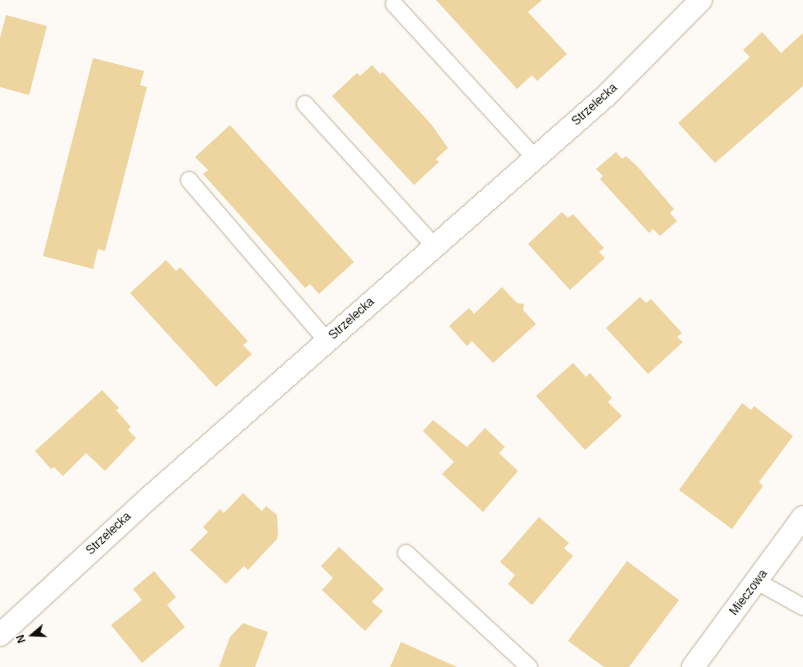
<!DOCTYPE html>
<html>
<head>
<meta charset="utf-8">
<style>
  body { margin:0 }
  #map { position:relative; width:803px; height:667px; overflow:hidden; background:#fdfaf5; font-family:Helvetica,sans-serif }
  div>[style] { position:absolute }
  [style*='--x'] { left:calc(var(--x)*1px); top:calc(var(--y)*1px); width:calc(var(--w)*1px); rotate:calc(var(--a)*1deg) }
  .building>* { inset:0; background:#eed49e }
  .roads { filter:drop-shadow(0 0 1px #beb29a) drop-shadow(0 0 1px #beb29a) }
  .service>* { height:16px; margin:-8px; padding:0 8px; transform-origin:8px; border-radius:8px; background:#fff }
  .minor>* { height:22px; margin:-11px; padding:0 11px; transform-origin:11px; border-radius:11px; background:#fff }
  span { translate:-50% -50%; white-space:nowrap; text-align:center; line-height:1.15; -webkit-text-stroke:4px #fff; paint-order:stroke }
  .street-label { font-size:12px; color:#120e06 }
  .north { position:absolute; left:12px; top:615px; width:40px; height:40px; -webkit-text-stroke:3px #fff; paint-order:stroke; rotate:251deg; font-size:11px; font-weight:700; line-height:16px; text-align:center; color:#120e06 }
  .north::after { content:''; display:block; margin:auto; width:14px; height:18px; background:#120e06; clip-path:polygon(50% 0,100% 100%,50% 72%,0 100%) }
</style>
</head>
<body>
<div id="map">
  <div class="building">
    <div style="clip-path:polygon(436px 0,542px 0,528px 12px,567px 54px,537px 81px,532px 75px,517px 89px)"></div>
    <div style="clip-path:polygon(6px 15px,47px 26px,29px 95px,0 87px,0 38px)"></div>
    <div style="clip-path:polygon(762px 32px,781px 53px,803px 33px,803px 86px,715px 163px,678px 123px,750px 57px,743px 50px)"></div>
    <div style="clip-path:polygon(93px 58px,144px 71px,140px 85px,147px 87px,105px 251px,98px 249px,93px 269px,43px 256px)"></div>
    <div style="clip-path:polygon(372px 65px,380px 74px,383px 72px,431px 124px,448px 148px,436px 159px,439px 162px,414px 185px,332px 96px,357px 73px,360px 76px)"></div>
    <div style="clip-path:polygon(230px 125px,354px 262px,319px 294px,310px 284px,305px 288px,203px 174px,208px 170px,195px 157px)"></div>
    <div style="clip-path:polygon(616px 152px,622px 159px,626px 156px,637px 166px,674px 209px,670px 213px,677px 221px,660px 236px,653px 229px,649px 233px,600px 179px,603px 176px,596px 169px)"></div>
    <div style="clip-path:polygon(562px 212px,568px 218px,573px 214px,604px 248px,599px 252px,605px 258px,570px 290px,528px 244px)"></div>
    <div style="clip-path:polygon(166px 260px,176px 271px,180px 267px,248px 341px,243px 345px,252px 354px,216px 387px,130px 293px)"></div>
    <div style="clip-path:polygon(502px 287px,517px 303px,524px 304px,523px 310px,536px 324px,493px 363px,472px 341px,467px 346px,449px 326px,469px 308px,474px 314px)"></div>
    <div style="clip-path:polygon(640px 297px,646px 303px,651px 299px,682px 333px,677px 337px,683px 342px,648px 374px,606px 328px)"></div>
    <div style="clip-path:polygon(573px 363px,586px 377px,590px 373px,612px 398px,608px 402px,622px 416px,585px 450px,536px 396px)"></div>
    <div style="clip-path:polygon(102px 390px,119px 408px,116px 410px,131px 427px,128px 430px,136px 438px,105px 471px,86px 453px,63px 476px,54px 467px,51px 469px,35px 451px)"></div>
    <div style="clip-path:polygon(742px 403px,751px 410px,754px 406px,793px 436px,759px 482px,763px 486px,732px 529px,679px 490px)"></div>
    <div style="clip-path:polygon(433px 420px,467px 447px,485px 428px,505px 447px,499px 453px,518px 471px,483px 512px,442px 474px,454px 462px,423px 431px)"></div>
    <div style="clip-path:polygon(243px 493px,262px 511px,266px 506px,277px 515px,278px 533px,277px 539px,248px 570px,244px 566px,226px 584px,190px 550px,208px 532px,203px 527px,220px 509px,224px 513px)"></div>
    <div style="clip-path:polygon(539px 517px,569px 543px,564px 548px,573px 556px,532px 605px,508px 584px,515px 575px,500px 562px)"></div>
    <div style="clip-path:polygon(339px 547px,384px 589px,372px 602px,383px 611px,365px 631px,322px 590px,333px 578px,321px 566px)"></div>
    <div style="clip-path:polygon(627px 561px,679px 600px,629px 667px,604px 667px,568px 641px)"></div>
    <div style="clip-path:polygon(154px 571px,176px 597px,167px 605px,185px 627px,142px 663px,111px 625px,142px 600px,133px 589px)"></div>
    <div style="clip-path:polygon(243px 623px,268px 632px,255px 667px,219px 667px,230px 637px)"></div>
    <div style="clip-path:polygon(401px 642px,457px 667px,390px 667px)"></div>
  </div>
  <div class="roads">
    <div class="service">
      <div style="--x:394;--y:4;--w:209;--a:47.5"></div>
      <div style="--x:305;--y:104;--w:192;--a:47.7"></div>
      <div style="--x:189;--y:180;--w:212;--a:49.4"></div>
      <div style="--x:406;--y:553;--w:168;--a:42.8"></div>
      <div style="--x:758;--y:582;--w:51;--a:29.1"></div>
    </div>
    <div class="minor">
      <div style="--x:0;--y:635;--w:204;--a:-42.6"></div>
      <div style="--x:150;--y:497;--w:610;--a:-41.34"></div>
      <div style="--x:608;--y:94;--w:132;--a:-45.3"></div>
      <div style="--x:693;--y:667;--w:186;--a:-53.7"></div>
    </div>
  </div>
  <div class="street-label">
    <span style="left:595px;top:105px;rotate:-42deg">Strzelecka</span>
    <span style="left:352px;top:319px;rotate:-42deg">Strzelecka</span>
    <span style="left:109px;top:534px;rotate:-43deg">Strzelecka</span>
    <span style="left:749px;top:593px;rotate:-53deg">Mieczowa</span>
  </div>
  <div class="north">N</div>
</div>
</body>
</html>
